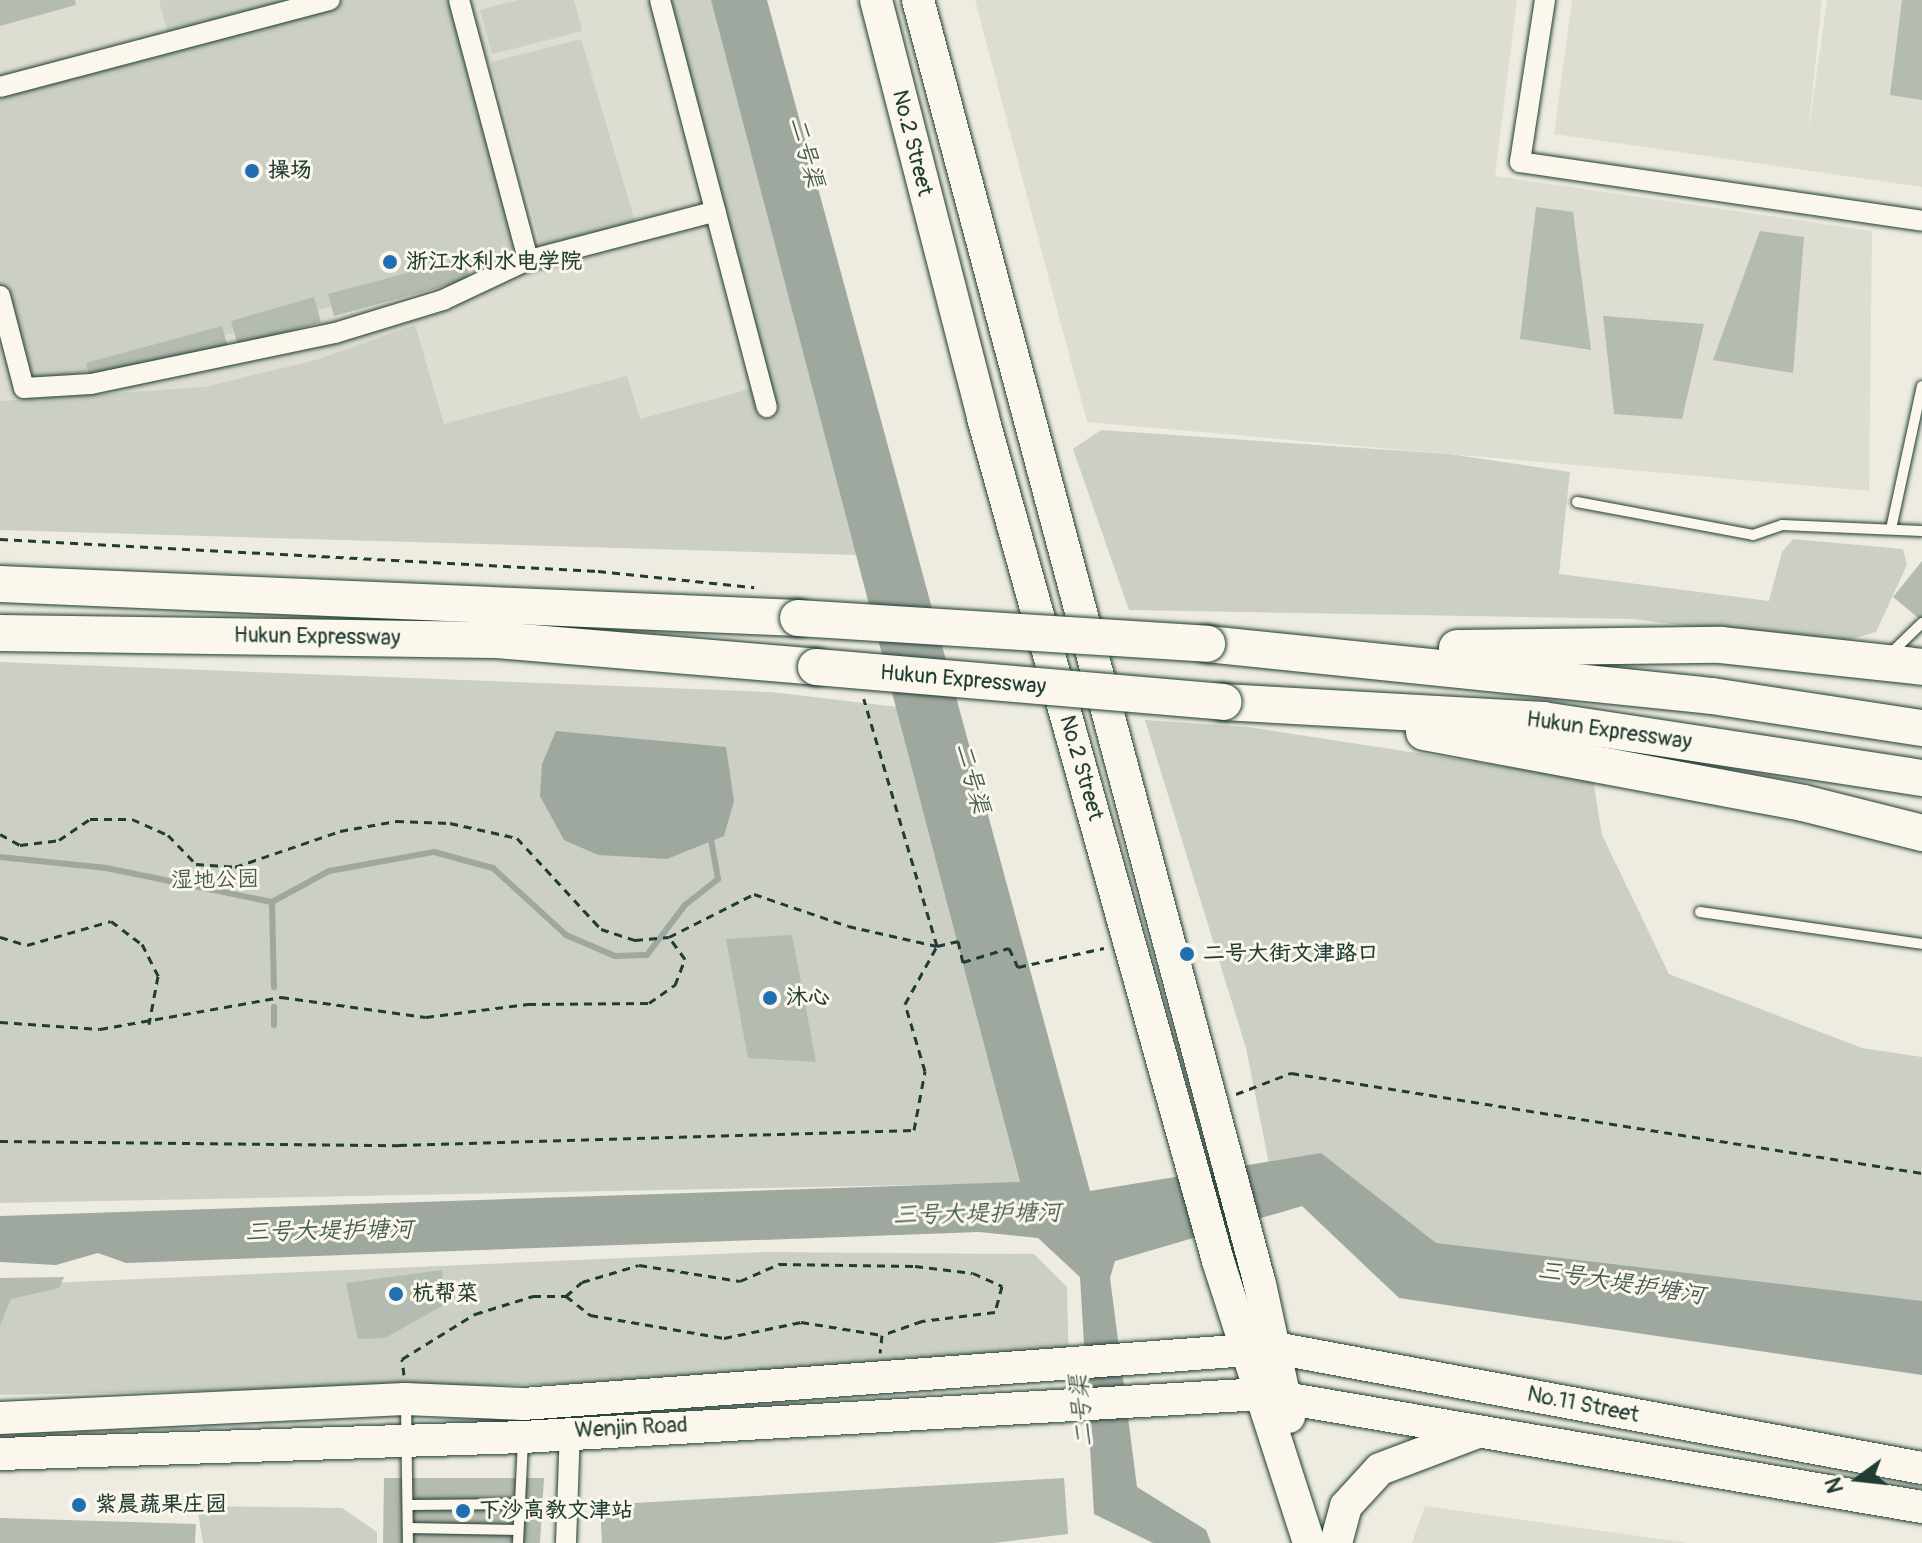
<!DOCTYPE html>
<html>
<head>
<meta charset="utf-8">
<style>
  body { margin:0 }
  #map { position:relative; width:1922px; height:1543px; overflow:hidden; background:#eeece1; font-family:Pangolin,"LXGW WenKai TC",sans-serif }
  div>[style] { position:absolute }
  [style*='--x'] { left:calc(var(--x)*1px); top:calc(var(--y)*1px); width:calc(var(--w)*1px); rotate:calc(var(--a)*1deg) }
  .built>* { inset:0; background:#ddddd2 }
  .green>* { inset:0; background:#cbcfc4 }
  .water>* { inset:0; background:#9fa89f }
  .stream>* { height:6px; margin:-3px; padding:0 3px; transform-origin:3px; border-radius:3px; background:#9fa89f }
  .building>* { inset:0; background:#b4bbb0 }
  .path>* { height:3px; margin-top:-1.5px; transform-origin:0; background:repeating-linear-gradient(90deg,#1f3d34 0 8px,transparent 0 14px) }
  .roads { filter:drop-shadow(0 0 2px #1f3d34) drop-shadow(0 0 2px #1f3d34) }
  .lane>* { height:10px; margin:-5px; padding:0 5px; transform-origin:5px; border-radius:5px; background:#fbf7ec }
  .street>* { height:20px; margin:-10px; padding:0 10px; transform-origin:10px; border-radius:10px; background:#fbf7ec }
  .primary>* { height:32px; margin:-16px; padding:0 16px; transform-origin:16px; border-radius:16px; background:#fbf7ec }
  .highway>* { height:36px; margin:-18px; padding:0 18px; transform-origin:18px; border-radius:18px; background:#fbf7ec }
  .bridges { filter:drop-shadow(0 0 2px #1f3d34) drop-shadow(0 0 2px #1f3d34) }
  .highway-bridge>* { height:36px; margin:-18px; padding:0 18px; transform-origin:18px; border-radius:18px; background:#fbf7ec }
  .dots>* { width:22px; height:22px; translate:-50% -50%; box-sizing:border-box; border:4px solid #fbf7ec; border-radius:50% }
  span { translate:-50% -50%; white-space:nowrap; text-align:center; line-height:1.15; -webkit-text-stroke:6px #fbf7ec; paint-order:stroke }
  .street-label { font-size:22px; color:#1f3d34 }
  .poi-label { font-size:22px; color:#1f3d34; font-weight:700 }
  .left { translate:0 -50%; text-align:left }
  .park-label { font-size:22px; color:#415a51 }
  .water-label { font-size:24px; color:#455d54; font-style:italic }
  .north { position:absolute; left:1818px; top:1439px; width:80px; height:80px; -webkit-text-stroke:6px #fbf7ec; paint-order:stroke; rotate:255deg; font-size:22px; font-weight:700; line-height:32px; text-align:center; color:#1f3d34 }
  .north::after { content:''; display:block; margin:auto; width:28px; height:36px; background:#1f3d34; clip-path:polygon(50% 0,100% 100%,50% 72%,0 100%) }
</style>
</head>
<body>
<div id="map">
  <div class="built">
    <div style="clip-path:polygon(0 0,711px 0,858px 555px,0 524px)"></div>
    <div style="clip-path:polygon(975px 0,1517px 0,1495px 176px,1872px 231px,1869px 491px,1087px 422px)"></div>
    <div style="clip-path:polygon(1572px 0,1822px 0,1808px 136px,1827px 0,1922px 0,1922px 187px,1554px 134px)"></div>
    <div style="clip-path:polygon(1425px 1506px,1688px 1543px,1412px 1543px)"></div>
  </div>
  <div class="green">
    <div style="clip-path:polygon(159px 0,459px 0,527px 255px,24px 388px,0 296px,0 87px,170px 42px)"></div>
    <div style="clip-path:polygon(518px 0,574px 0,582px 31px,492px 54px,480px 10px)"></div>
    <div style="clip-path:polygon(662px 0,711px 0,858px 555px,0 530px,0 401px,204px 387px,316px 360px,415px 325px,444px 424px,627px 376px,640px 419px,761px 386px)"></div>
    <div style="clip-path:polygon(581px 39px,636px 225px,542px 250px,491px 62px)"></div>
    <div style="clip-path:polygon(1101px 430px,1449px 454px,1570px 472px,1559px 574px,1769px 601px,1782px 552px,1793px 539px,1903px 549px,1907px 565px,1876px 632px,1833px 645px,1633px 619px,1129px 610px,1073px 449px)"></div>
    <div style="clip-path:polygon(0 662px,771px 692px,898px 707px,1020px 1183px,0 1203px)"></div>
    <div style="clip-path:polygon(1145px 720px,1248px 727px,1593px 780px,1602px 835px,1669px 974px,1862px 1048px,1922px 1057px,1922px 1336px,1421px 1283px,1271px 1174px,1246px 1048px)"></div>
    <div style="clip-path:polygon(765px 1252px,1034px 1254px,1067px 1287px,1069px 1374px,0 1395px,0 1285px)"></div>
    <div style="clip-path:polygon(197px 1506px,342px 1508px,377px 1532px,377px 1543px,203px 1543px)"></div>
  </div>
  <div class="water">
    <div style="clip-path:polygon(711px 0,767px 0,1090px 1191px,1321px 1153px,1436px 1243px,1922px 1301px,1922px 1375px,1399px 1298px,1302px 1206px,1115px 1261px,1110px 1278px,1137px 1487px,1206px 1530px,1211px 1543px,1153px 1543px,1094px 1514px,1080px 1277px,1038px 1238px,979px 1232px,126px 1263px,98px 1253px,56px 1265px,0 1262px,0 1216px,1020px 1182px)"></div>
    <div style="clip-path:polygon(556px 731px,726px 747px,734px 801px,724px 836px,667px 859px,598px 855px,564px 840px,540px 796px,542px 764px)"></div>
  </div>
  <div class="stream">
    <div style="--x:0;--y:857;--w:107;--a:5.9"></div>
    <div style="--x:106;--y:868;--w:169;--a:11.6"></div>
    <div style="--x:272;--y:902;--w:65;--a:-28.5"></div>
    <div style="--x:329;--y:871;--w:107;--a:-10.3"></div>
    <div style="--x:434;--y:852;--w:61;--a:15.2"></div>
    <div style="--x:493;--y:868;--w:99;--a:42.5"></div>
    <div style="--x:566;--y:935;--w:53;--a:23.2"></div>
    <div style="--x:615;--y:956;--w:32;--a:-2"></div>
    <div style="--x:647;--y:955;--w:63;--a:-52.8"></div>
    <div style="--x:685;--y:905;--w:42;--a:-38.2"></div>
    <div style="--x:718;--y:879;--w:39;--a:-100"></div>
    <div style="--x:272;--y:902;--w:85;--a:88.7"></div>
    <div style="--x:274;--y:1007;--w:18;--a:90"></div>
  </div>
  <div class="building">
    <div style="clip-path:polygon(0 0,75px 0,76px 5px,0 26px)"></div>
    <div style="clip-path:polygon(1902px 0,1922px 0,1922px 100px,1890px 95px)"></div>
    <div style="clip-path:polygon(1536px 207px,1573px 212px,1591px 350px,1520px 339px)"></div>
    <div style="clip-path:polygon(1760px 231px,1804px 237px,1793px 373px,1713px 360px)"></div>
    <div style="clip-path:polygon(464px 258px,470px 279px,334px 316px,328px 294px)"></div>
    <div style="clip-path:polygon(314px 297px,321px 322px,238px 346px,231px 321px)"></div>
    <div style="clip-path:polygon(1603px 316px,1704px 324px,1682px 419px,1614px 414px)"></div>
    <div style="clip-path:polygon(222px 326px,228px 347px,91px 384px,86px 363px)"></div>
    <div style="clip-path:polygon(1922px 561px,1922px 621px,1893px 597px)"></div>
    <div style="clip-path:polygon(792px 935px,816px 1062px,748px 1058px,726px 939px)"></div>
    <div style="clip-path:polygon(442px 1270px,444px 1305px,385px 1338px,358px 1339px,346px 1283px)"></div>
    <div style="clip-path:polygon(64px 1277px,59px 1288px,11px 1299px,0 1325px,0 1278px)"></div>
    <div style="clip-path:polygon(384px 1478px,544px 1478px,540px 1543px,383px 1543px)"></div>
    <div style="clip-path:polygon(1064px 1478px,1068px 1534px,994px 1543px,602px 1543px,600px 1505px)"></div>
    <div style="clip-path:polygon(0 1518px,196px 1524px,195px 1543px,0 1543px)"></div>
  </div>
  <div class="path">
    <div style="--x:0;--y:539;--w:599;--a:3.06"></div>
    <div style="--x:598;--y:571;--w:157;--a:5.9"></div>
    <div style="--x:0;--y:834;--w:23;--a:29"></div>
    <div style="--x:20;--y:845;--w:39;--a:-7"></div>
    <div style="--x:59;--y:840;--w:37;--a:-34"></div>
    <div style="--x:90;--y:819;--w:42;--a:0"></div>
    <div style="--x:132;--y:819;--w:39;--a:24"></div>
    <div style="--x:168;--y:835;--w:40;--a:46"></div>
    <div style="--x:196;--y:864;--w:39;--a:4"></div>
    <div style="--x:235;--y:867;--w:111;--a:-18.9"></div>
    <div style="--x:340;--y:831;--w:57;--a:-10.1"></div>
    <div style="--x:396;--y:821;--w:54;--a:2.1"></div>
    <div style="--x:450;--y:823;--w:69;--a:12.6"></div>
    <div style="--x:517;--y:838;--w:124;--a:47.3"></div>
    <div style="--x:601;--y:929;--w:36;--a:18"></div>
    <div style="--x:635;--y:940;--w:34;--a:-5"></div>
    <div style="--x:669;--y:937;--w:95;--a:-26.8"></div>
    <div style="--x:754;--y:894;--w:99;--a:18.8"></div>
    <div style="--x:848;--y:926;--w:91;--a:12.7"></div>
    <div style="--x:937;--y:946;--w:22;--a:-13"></div>
    <div style="--x:958;--y:941;--w:22;--a:77"></div>
    <div style="--x:963;--y:962;--w:48;--a:-16.9"></div>
    <div style="--x:1009;--y:948;--w:21;--a:65"></div>
    <div style="--x:1018;--y:967;--w:88;--a:-12.5"></div>
    <div style="--x:0;--y:937;--w:28;--a:17"></div>
    <div style="--x:27;--y:945;--w:87;--a:-15.9"></div>
    <div style="--x:111;--y:921;--w:39;--a:37"></div>
    <div style="--x:142;--y:944;--w:36;--a:63"></div>
    <div style="--x:158;--y:976;--w:49;--a:100.6"></div>
    <div style="--x:0;--y:1022;--w:100;--a:4"></div>
    <div style="--x:100;--y:1029;--w:184;--a:-10"></div>
    <div style="--x:281;--y:997;--w:146;--a:7.9"></div>
    <div style="--x:426;--y:1017;--w:103;--a:-7.3"></div>
    <div style="--x:528;--y:1004;--w:121;--a:-0.5"></div>
    <div style="--x:649;--y:1003;--w:32;--a:-35"></div>
    <div style="--x:675;--y:985;--w:28;--a:-69"></div>
    <div style="--x:685;--y:959;--w:27;--a:-126"></div>
    <div style="--x:1236;--y:1094;--w:59;--a:-20.9"></div>
    <div style="--x:1291;--y:1073;--w:639;--a:9.01"></div>
    <div style="--x:0;--y:1141;--w:399;--a:0.6"></div>
    <div style="--x:399;--y:1145;--w:515;--a:-1.67"></div>
    <div style="--x:914;--y:1130;--w:60;--a:-79.4"></div>
    <div style="--x:925;--y:1071;--w:70;--a:-106.6"></div>
    <div style="--x:905;--y:1004;--w:66;--a:-61.1"></div>
    <div style="--x:937;--y:946;--w:258;--a:-106.5"></div>
    <div style="--x:566;--y:1296;--w:31;--a:38"></div>
    <div style="--x:590;--y:1315;--w:136;--a:9.7"></div>
    <div style="--x:724;--y:1338;--w:79;--a:-11.7"></div>
    <div style="--x:801;--y:1322;--w:82;--a:9.1"></div>
    <div style="--x:404;--y:1375;--w:16;--a:-97"></div>
    <div style="--x:402;--y:1359;--w:86;--a:-31.7"></div>
    <div style="--x:475;--y:1314;--w:61;--a:-17.2"></div>
    <div style="--x:533;--y:1296;--w:33;--a:0"></div>
    <div style="--x:566;--y:1296;--w:21;--a:-41"></div>
    <div style="--x:582;--y:1282;--w:59;--a:-16.6"></div>
    <div style="--x:639;--y:1265;--w:102;--a:9"></div>
    <div style="--x:740;--y:1281;--w:43;--a:-23.6"></div>
    <div style="--x:779;--y:1264;--w:136;--a:0.8"></div>
    <div style="--x:915;--y:1266;--w:58;--a:6.9"></div>
    <div style="--x:973;--y:1273;--w:32;--a:24"></div>
    <div style="--x:1002;--y:1286;--w:27;--a:105"></div>
    <div style="--x:995;--y:1312;--w:74;--a:173"></div>
    <div style="--x:922;--y:1321;--w:42;--a:160.7"></div>
    <div style="--x:882;--y:1335;--w:18;--a:96"></div>
  </div>
  <div class="roads">
    <div class="lane">
      <div style="--x:1577;--y:502;--w:179;--a:10.6"></div>
      <div style="--x:1753;--y:535;--w:31;--a:-19"></div>
      <div style="--x:1782;--y:525;--w:140;--a:2.5"></div>
      <div style="--x:1891;--y:529;--w:146;--a:-77.8"></div>
      <div style="--x:1889;--y:655;--w:46;--a:-44.1"></div>
      <div style="--x:1700;--y:912;--w:224;--a:8.2"></div>
      <div style="--x:406;--y:1405;--w:138;--a:89.2"></div>
      <div style="--x:410;--y:1505;--w:110;--a:-0.5"></div>
      <div style="--x:409;--y:1528;--w:109;--a:1.1"></div>
      <div style="--x:518;--y:1543;--w:102;--a:-87.2"></div>
    </div>
    <div class="street">
      <div style="--x:459;--y:0;--w:264;--a:75.1"></div>
      <div style="--x:660;--y:0;--w:421;--a:75.3"></div>
      <div style="--x:1545;--y:0;--w:164;--a:98.8"></div>
      <div style="--x:1520;--y:162;--w:406;--a:8.3"></div>
      <div style="--x:0;--y:87;--w:341;--a:-14.8"></div>
      <div style="--x:0;--y:296;--w:95;--a:75.4"></div>
      <div style="--x:24;--y:388;--w:67;--a:-3.4"></div>
      <div style="--x:91;--y:384;--w:249;--a:-11.8"></div>
      <div style="--x:335;--y:333;--w:113;--a:-17"></div>
      <div style="--x:443;--y:300;--w:92;--a:-25.2"></div>
      <div style="--x:526;--y:261;--w:196;--a:-14.7"></div>
      <div style="--x:566;--y:1543;--w:112;--a:-88"></div>
    </div>
    <div class="primary">
      <div style="--x:876;--y:0;--w:431;--a:75.6"></div>
      <div style="--x:983;--y:418;--w:875;--a:74.42"></div>
      <div style="--x:1218;--y:1261;--w:296;--a:72.1"></div>
      <div style="--x:918;--y:0;--w:1329;--a:75.09"></div>
      <div style="--x:1260;--y:1284;--w:136;--a:77.7"></div>
      <div style="--x:0;--y:1418;--w:405;--a:-2.7"></div>
      <div style="--x:405;--y:1399;--w:118;--a:2.4"></div>
      <div style="--x:523;--y:1404;--w:754;--a:-4.26"></div>
      <div style="--x:1275;--y:1348;--w:658;--a:10.51"></div>
      <div style="--x:0;--y:1454;--w:523;--a:-1.86"></div>
      <div style="--x:523;--y:1437;--w:739;--a:-3.33"></div>
      <div style="--x:1261;--y:1394;--w:671;--a:9.7"></div>
      <div style="--x:1336;--y:1543;--w:38;--a:-75"></div>
      <div style="--x:1346;--y:1506;--w:50;--a:-47.4"></div>
      <div style="--x:1380;--y:1469;--w:105;--a:-20.7"></div>
    </div>
    <div class="highway">
      <div style="--x:0;--y:584;--w:799;--a:2.44"></div>
      <div style="--x:0;--y:633;--w:497;--a:0.8"></div>
      <div style="--x:497;--y:640;--w:320;--a:4.8"></div>
      <div style="--x:1207;--y:644;--w:508;--a:5.88"></div>
      <div style="--x:1712;--y:696;--w:212;--a:8.7"></div>
      <div style="--x:1457;--y:648;--w:264;--a:-0.7"></div>
      <div style="--x:1721;--y:645;--w:202;--a:6.2"></div>
      <div style="--x:1223;--y:702;--w:321;--a:3.2"></div>
      <div style="--x:1543;--y:720;--w:383;--a:8.7"></div>
      <div style="--x:1424;--y:732;--w:386;--a:10.6"></div>
      <div style="--x:1803;--y:803;--w:123;--a:14.1"></div>
    </div>
  </div>
  <div class="bridges">
    <div class="highway-bridge">
      <div style="--x:798;--y:618;--w:410;--a:3.6"></div>
      <div style="--x:816;--y:667;--w:409;--a:4.9"></div>
    </div>
  </div>
  <div class="dots">
    <div style="left:252px;top:171px;background:#1f6fb2"></div>
    <div style="left:390px;top:262px;background:#1f6fb2"></div>
    <div style="left:1187px;top:954px;background:#1f6fb2"></div>
    <div style="left:770px;top:998px;background:#1f6fb2"></div>
    <div style="left:396px;top:1294px;background:#1f6fb2"></div>
    <div style="left:79px;top:1505px;background:#1f6fb2"></div>
    <div style="left:463px;top:1511px;background:#1f6fb2"></div>
  </div>
  <div class="street-label">
    <span style="left:912px;top:143px;rotate:76deg">No.2 Street</span>
    <span style="left:317px;top:637px;rotate:1deg">Hukun Expressway</span>
    <span style="left:963px;top:680px;rotate:5deg">Hukun Expressway</span>
    <span style="left:1609px;top:731px;rotate:8deg">Hukun Expressway</span>
    <span style="left:1081px;top:768px;rotate:74deg">No.2 Street</span>
    <span style="left:1583px;top:1405px;rotate:11deg">No.11 Street</span>
    <span style="left:631px;top:1428px;rotate:-3deg">Wenjin Road</span>
  </div>
  <div class="poi-label">
    <span class="left" style="left:268px;top:171px">操场</span>
    <span class="left" style="left:406px;top:262px">浙江水利水电学院</span>
    <span class="left" style="left:1203px;top:954px">二号大街文津路口</span>
    <span class="left" style="left:786px;top:998px">沐心</span>
    <span class="left" style="left:412px;top:1294px">杭帮菜</span>
    <span class="left" style="left:95px;top:1505px">紫晨蔬果庄园</span>
    <span class="left" style="left:479px;top:1511px">下沙高教文津站</span>
  </div>
  <div class="park-label">
    <span style="left:215px;top:880px">湿地公园</span>
  </div>
  <div class="water-label">
    <span style="left:806px;top:152px;rotate:75deg">二号渠</span>
    <span style="left:972px;top:778px;rotate:75deg">二号渠</span>
    <span style="left:977px;top:1214px;rotate:-1deg">三号大堤护塘河</span>
    <span style="left:329px;top:1231px;rotate:-1deg">三号大堤护塘河</span>
    <span style="left:1621px;top:1283px;rotate:9deg">三号大堤护塘河</span>
    <span style="left:1082px;top:1411px;rotate:-95deg">二号渠</span>
  </div>
  <div class="north">N</div>
</div>
</body>
</html>
